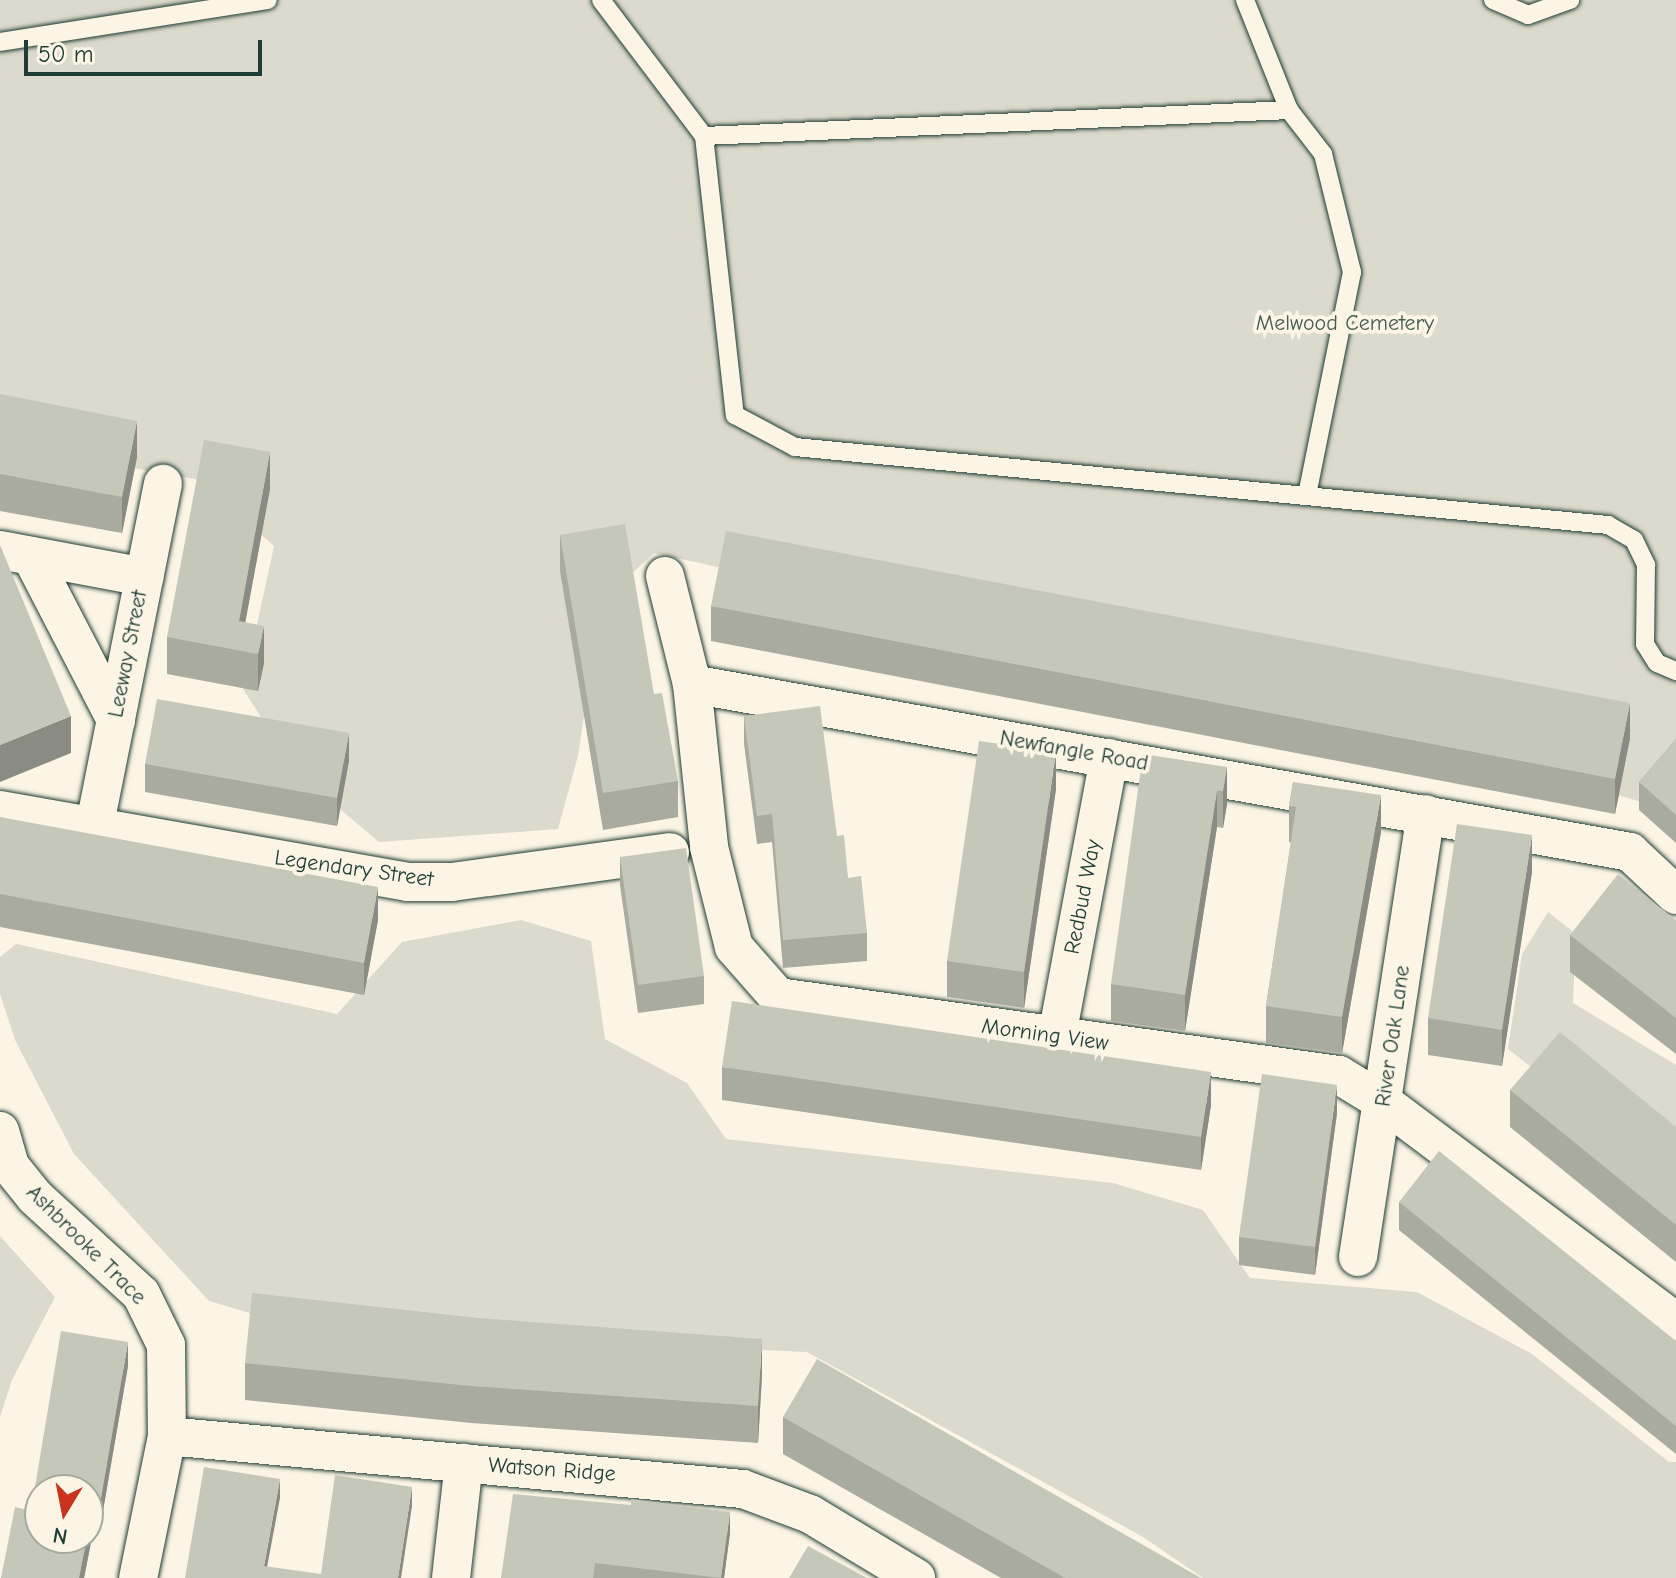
<!DOCTYPE html>
<html>
<head>
<meta charset="utf-8">
<style>
  body { margin:0 }
  #map { position:relative; width:1676px; height:1578px; overflow:hidden; background:#fcf5e5; font-family:"Comic Neue",sans-serif }
  div>[style] { position:absolute }
  [style*='--x'] { left:calc(var(--x)*1px); top:calc(var(--y)*1px); width:calc(var(--w)*1px); rotate:calc(var(--a)*1deg) }
  .green>* { inset:0; background:#dcdacc }
  .roads { filter:drop-shadow(0 0 2px #1f3d34) drop-shadow(0 0 2px #1f3d34) }
  .lane>* { height:18px; margin:-9px; padding:0 9px; transform-origin:9px; border-radius:9px; background:#fcf5e5 }
  .street>* { height:38px; margin:-19px; padding:0 19px; transform-origin:19px; border-radius:19px; background:#fcf5e5 }
  .wall>* { inset:0; background:#a9ab9f }
  .shaded-wall>* { inset:0; background:#8a8b82 }
  .building>* { inset:0; background:#c5c7b9 }
  span { translate:-50% -50%; white-space:nowrap; text-align:center; line-height:1.15; -webkit-text-stroke:8px #fcf5e5; paint-order:stroke }
  .park-label { font-size:22px; color:#455c52 }
  .street-label { font-size:22px; color:#1f3d34 }
  .north { position:absolute; left:24px; top:1474px; width:80px; height:80px; box-sizing:border-box; background:#fcf5e5; border:2px solid #a4ab9e; border-radius:50%; rotate:190deg; font-size:22px; font-weight:700; line-height:32px; text-align:center; color:#1f3d34 }
  .north::after { content:''; display:block; margin:auto; width:28px; height:36px; background:#c8321e; clip-path:polygon(50% 0,100% 100%,50% 72%,0 100%) }
  .scale { position:absolute; left:24px; top:40px; width:238px; height:36px; box-sizing:border-box; border:4px solid #1f3d34; border-top:0; padding-left:10px; font-size:24px; line-height:28px; white-space:nowrap; color:#1f3d34; -webkit-text-stroke:6px #fcf5e5; paint-order:stroke }
</style>
</head>
<body>
<div id="map">
  <div class="green">
    <div style="clip-path:polygon(0 0,1676px 0,1676px 812px,1186px 670px,654px 553px,601px 602px,578px 756px,558px 829px,379px 842px,296px 772px,243px 689px,274px 546px,200px 480px,0 444px)"></div>
    <div style="clip-path:polygon(1548px 912px,1576px 934px,1573px 1003px,1676px 1065px,1676px 1180px,1508px 1049px,1522px 954px)"></div>
    <div style="clip-path:polygon(521px 920px,591px 941px,605px 1039px,687px 1083px,726px 1139px,1113px 1183px,1203px 1210px,1250px 1278px,1417px 1292px,1532px 1354px,1669px 1462px,1676px 1462px,1676px 1578px,1203px 1578px,1143px 1537px,807px 1352px,312px 1331px,209px 1301px,74px 1154px,15px 1040px,0 994px,0 957px,16px 944px,337px 1014px,402px 942px)"></div>
    <div style="clip-path:polygon(0 1236px,55px 1297px,12px 1380px,0 1417px)"></div>
  </div>
  <div class="roads">
    <div class="lane">
      <div style="--x:601;--y:0;--w:171;--a:52.9"></div>
      <div style="--x:704;--y:136;--w:281;--a:83.7"></div>
      <div style="--x:735;--y:415;--w:68;--a:28.1"></div>
      <div style="--x:795;--y:447;--w:817;--a:5.48"></div>
      <div style="--x:1608;--y:525;--w:30;--a:30"></div>
      <div style="--x:1634;--y:540;--w:28;--a:64"></div>
      <div style="--x:1646;--y:565;--w:79;--a:90.7"></div>
      <div style="--x:1645;--y:644;--w:22;--a:58"></div>
      <div style="--x:1657;--y:663;--w:21;--a:23"></div>
      <div style="--x:1245;--y:0;--w:118;--a:68.2"></div>
      <div style="--x:1289;--y:110;--w:56;--a:52.3"></div>
      <div style="--x:1323;--y:154;--w:122;--a:76.2"></div>
      <div style="--x:1352;--y:272;--w:227;--a:101.4"></div>
      <div style="--x:1493;--y:0;--w:38;--a:23"></div>
      <div style="--x:1528;--y:15;--w:45;--a:-19.7"></div>
      <div style="--x:0;--y:42;--w:271;--a:-8.9"></div>
      <div style="--x:704;--y:136;--w:586;--a:-2.54"></div>
    </div>
    <div class="street">
      <div style="--x:0;--y:550;--w:147;--a:10.6"></div>
      <div style="--x:31;--y:556;--w:185;--a:62.6"></div>
      <div style="--x:665;--y:576;--w:111;--a:76"></div>
      <div style="--x:692;--y:684;--w:164;--a:84"></div>
      <div style="--x:709;--y:847;--w:103;--a:76"></div>
      <div style="--x:734;--y:947;--w:67;--a:48.7"></div>
      <div style="--x:778;--y:997;--w:566;--a:7.92"></div>
      <div style="--x:1339;--y:1075;--w:52;--a:31.5"></div>
      <div style="--x:1383;--y:1102;--w:366;--a:36.9"></div>
      <div style="--x:692;--y:684;--w:953;--a:10.15"></div>
      <div style="--x:1630;--y:852;--w:63;--a:43.1"></div>
      <div style="--x:0;--y:810;--w:413;--a:10"></div>
      <div style="--x:407;--y:882;--w:45;--a:0"></div>
      <div style="--x:452;--y:882;--w:220;--a:-7.8"></div>
      <div style="--x:95;--y:824;--w:347;--a:-78.7"></div>
      <div style="--x:1057;--y:1036;--w:283;--a:-79.4"></div>
      <div style="--x:0;--y:1131;--w:36;--a:74"></div>
      <div style="--x:10;--y:1166;--w:40;--a:51"></div>
      <div style="--x:35;--y:1197;--w:144;--a:42.5"></div>
      <div style="--x:141;--y:1294;--w:57;--a:63.9"></div>
      <div style="--x:166;--y:1345;--w:91;--a:89.4"></div>
      <div style="--x:167;--y:1436;--w:145;--a:101.5"></div>
      <div style="--x:1358;--y:1257;--w:448;--a:-81.3"></div>
      <div style="--x:167;--y:1436;--w:578;--a:5.26"></div>
      <div style="--x:743;--y:1489;--w:72;--a:20.5"></div>
      <div style="--x:810;--y:1514;--w:124;--a:31.1"></div>
      <div style="--x:451;--y:1578;--w:116;--a:-83.6"></div>
    </div>
  </div>
  <div class="wall">
    <div style="clip-path:polygon(0 394px,137px 457px,122px 533px,0 511px)"></div>
    <div style="clip-path:polygon(270px 489px,245px 622px,264px 663px,258px 691px,167px 674px,167px 637px)"></div>
    <div style="clip-path:polygon(560px 535px,678px 781px,678px 817px,603px 830px,560px 571px)"></div>
    <div style="clip-path:polygon(711px 606px,1630px 738px,1615px 814px,711px 641px)"></div>
    <div style="clip-path:polygon(744px 716px,837px 836px,848px 878px,867px 933px,867px 961px,783px 968px,772px 842px,757px 844px,744px 744px)"></div>
    <div style="clip-path:polygon(1676px 739px,1676px 843px,1639px 810px,1639px 782px)"></div>
    <div style="clip-path:polygon(349px 761px,337px 826px,145px 792px,145px 764px)"></div>
    <div style="clip-path:polygon(1227px 767px,1227px 804px,1223px 828px,1217px 827px,1185px 1031px,1111px 1021px,1111px 984px)"></div>
    <div style="clip-path:polygon(1293px 782px,1381px 832px,1342px 1053px,1266px 1043px,1266px 1006px,1291px 843px,1289px 842px,1289px 806px)"></div>
    <div style="clip-path:polygon(1056px 789px,1024px 1008px,947px 997px,947px 961px)"></div>
    <div style="clip-path:polygon(0 817px,378px 920px,364px 995px,0 927px)"></div>
    <div style="clip-path:polygon(620px 857px,704px 976px,704px 1004px,638px 1013px,620px 885px)"></div>
    <div style="clip-path:polygon(1532px 872px,1502px 1066px,1428px 1055px,1428px 1018px)"></div>
    <div style="clip-path:polygon(1676px 920px,1676px 1054px,1570px 972px,1570px 935px)"></div>
    <div style="clip-path:polygon(722px 1067px,1211px 1105px,1201px 1170px,722px 1100px)"></div>
    <div style="clip-path:polygon(1510px 1090px,1676px 1127px,1676px 1262px,1510px 1127px)"></div>
    <div style="clip-path:polygon(1337px 1113px,1315px 1275px,1239px 1265px,1239px 1237px)"></div>
    <div style="clip-path:polygon(1399px 1202px,1676px 1341px,1676px 1454px,1399px 1230px)"></div>
    <div style="clip-path:polygon(245px 1363px,762px 1375px,758px 1443px,471px 1423px,245px 1400px)"></div>
    <div style="clip-path:polygon(128px 1366px,100px 1528px,94px 1527px,84px 1578px,1px 1578px,31px 1511px)"></div>
    <div style="clip-path:polygon(783px 1417px,1201px 1578px,1001px 1578px,783px 1454px)"></div>
    <div style="clip-path:polygon(631px 1505px,730px 1533px,724px 1578px,501px 1578px)"></div>
  </div>
  <div class="shaded-wall">
    <div style="clip-path:polygon(137px 421px,137px 457px,122px 533px,122px 497px)"></div>
    <div style="clip-path:polygon(270px 452px,270px 489px,240px 651px,239px 621px)"></div>
    <div style="clip-path:polygon(264px 626px,264px 663px,258px 691px,258px 654px)"></div>
    <div style="clip-path:polygon(1630px 703px,1630px 738px,1615px 814px,1615px 779px)"></div>
    <div style="clip-path:polygon(71px 716px,71px 753px,0 782px,0 745px)"></div>
    <div style="clip-path:polygon(349px 733px,349px 761px,337px 826px,337px 798px)"></div>
    <div style="clip-path:polygon(1056px 752px,1056px 789px,1024px 1008px,1024px 972px)"></div>
    <div style="clip-path:polygon(1227px 767px,1227px 804px,1223px 828px,1223px 791px)"></div>
    <div style="clip-path:polygon(1217px 791px,1217px 827px,1185px 1031px,1185px 995px)"></div>
    <div style="clip-path:polygon(1381px 795px,1381px 832px,1342px 1053px,1342px 1017px)"></div>
    <div style="clip-path:polygon(1532px 835px,1532px 872px,1502px 1066px,1502px 1030px)"></div>
    <div style="clip-path:polygon(378px 887px,378px 920px,364px 995px,364px 963px)"></div>
    <div style="clip-path:polygon(1211px 1072px,1211px 1105px,1201px 1170px,1201px 1137px)"></div>
    <div style="clip-path:polygon(1337px 1085px,1337px 1113px,1315px 1275px,1315px 1247px)"></div>
    <div style="clip-path:polygon(762px 1339px,762px 1375px,758px 1443px,758px 1406px)"></div>
    <div style="clip-path:polygon(128px 1342px,128px 1366px,100px 1528px,100px 1504px)"></div>
    <div style="clip-path:polygon(280px 1479px,280px 1498px,265px 1578px,264px 1566px)"></div>
    <div style="clip-path:polygon(412px 1487px,412px 1506px,401px 1578px,398px 1578px)"></div>
    <div style="clip-path:polygon(94px 1503px,94px 1527px,84px 1578px,79px 1578px,87px 1538px,88px 1538px,88px 1531px)"></div>
    <div style="clip-path:polygon(730px 1512px,730px 1533px,724px 1578px,721px 1578px)"></div>
  </div>
  <div class="building">
    <div style="clip-path:polygon(0 394px,137px 421px,122px 497px,0 474px)"></div>
    <div style="clip-path:polygon(204px 440px,270px 452px,239px 621px,264px 626px,258px 654px,167px 637px)"></div>
    <div style="clip-path:polygon(625px 524px,654px 694px,662px 693px,678px 781px,603px 793px,560px 535px)"></div>
    <div style="clip-path:polygon(726px 531px,1630px 703px,1615px 779px,711px 606px)"></div>
    <div style="clip-path:polygon(0 545px,71px 716px,0 745px)"></div>
    <div style="clip-path:polygon(157px 699px,349px 733px,337px 798px,145px 764px)"></div>
    <div style="clip-path:polygon(820px 706px,837px 836px,844px 835px,848px 878px,861px 876px,867px 933px,783px 940px,772px 814px,757px 816px,744px 716px)"></div>
    <div style="clip-path:polygon(1676px 739px,1676px 815px,1639px 782px)"></div>
    <div style="clip-path:polygon(979px 741px,1056px 752px,1024px 972px,947px 961px)"></div>
    <div style="clip-path:polygon(1143px 754px,1227px 767px,1223px 791px,1217px 791px,1185px 995px,1111px 984px)"></div>
    <div style="clip-path:polygon(1293px 782px,1381px 795px,1342px 1017px,1266px 1006px,1296px 807px,1289px 806px)"></div>
    <div style="clip-path:polygon(0 817px,378px 887px,364px 963px,0 894px)"></div>
    <div style="clip-path:polygon(1457px 824px,1532px 835px,1502px 1030px,1428px 1018px)"></div>
    <div style="clip-path:polygon(686px 848px,704px 976px,638px 985px,620px 857px)"></div>
    <div style="clip-path:polygon(1618px 874px,1676px 920px,1676px 1018px,1570px 935px)"></div>
    <div style="clip-path:polygon(732px 1001px,1211px 1072px,1201px 1137px,722px 1067px)"></div>
    <div style="clip-path:polygon(1560px 1032px,1676px 1127px,1676px 1225px,1510px 1090px)"></div>
    <div style="clip-path:polygon(1262px 1074px,1337px 1085px,1315px 1247px,1239px 1237px)"></div>
    <div style="clip-path:polygon(1439px 1151px,1676px 1341px,1676px 1426px,1399px 1202px)"></div>
    <div style="clip-path:polygon(252px 1293px,478px 1318px,762px 1339px,758px 1406px,471px 1386px,245px 1363px)"></div>
    <div style="clip-path:polygon(61px 1331px,128px 1342px,100px 1504px,94px 1503px,88px 1531px,88px 1490px,40px 1490px,40px 1538px,87px 1538px,79px 1578px,1px 1578px,15px 1507px,31px 1511px)"></div>
    <div style="clip-path:polygon(817px 1359px,1201px 1578px,1065px 1578px,783px 1417px)"></div>
    <div style="clip-path:polygon(204px 1467px,280px 1479px,264px 1566px,321px 1574px,335px 1475px,412px 1487px,398px 1578px,185px 1578px)"></div>
    <div style="clip-path:polygon(513px 1494px,631px 1505px,631px 1499px,730px 1512px,721px 1578px,595px 1563px,593px 1578px,501px 1578px)"></div>
    <div style="clip-path:polygon(808px 1546px,867px 1578px,789px 1578px)"></div>
  </div>
  <div class="park-label">
    <span style="left:1345px;top:324px">Melwood Cemetery</span>
  </div>
  <div class="street-label">
    <span style="left:128px;top:654px;rotate:-79deg">Leeway Street</span>
    <span style="left:1074px;top:751px;rotate:10deg">Newfangle Road</span>
    <span style="left:354px;top:869px;rotate:8deg">Legendary Street</span>
    <span style="left:1083px;top:897px;rotate:-79deg">Redbud Way</span>
    <span style="left:1045px;top:1035px;rotate:8deg">Morning View</span>
    <span style="left:1393px;top:1036px;rotate:-82deg">River Oak Lane</span>
    <span style="left:86px;top:1245px;rotate:45deg">Ashbrooke Trace</span>
    <span style="left:552px;top:1470px;rotate:4deg">Watson Ridge</span>
  </div>
  <div class="north">N</div>
  <div class="scale">50 m</div>
</div>
</body>
</html>
